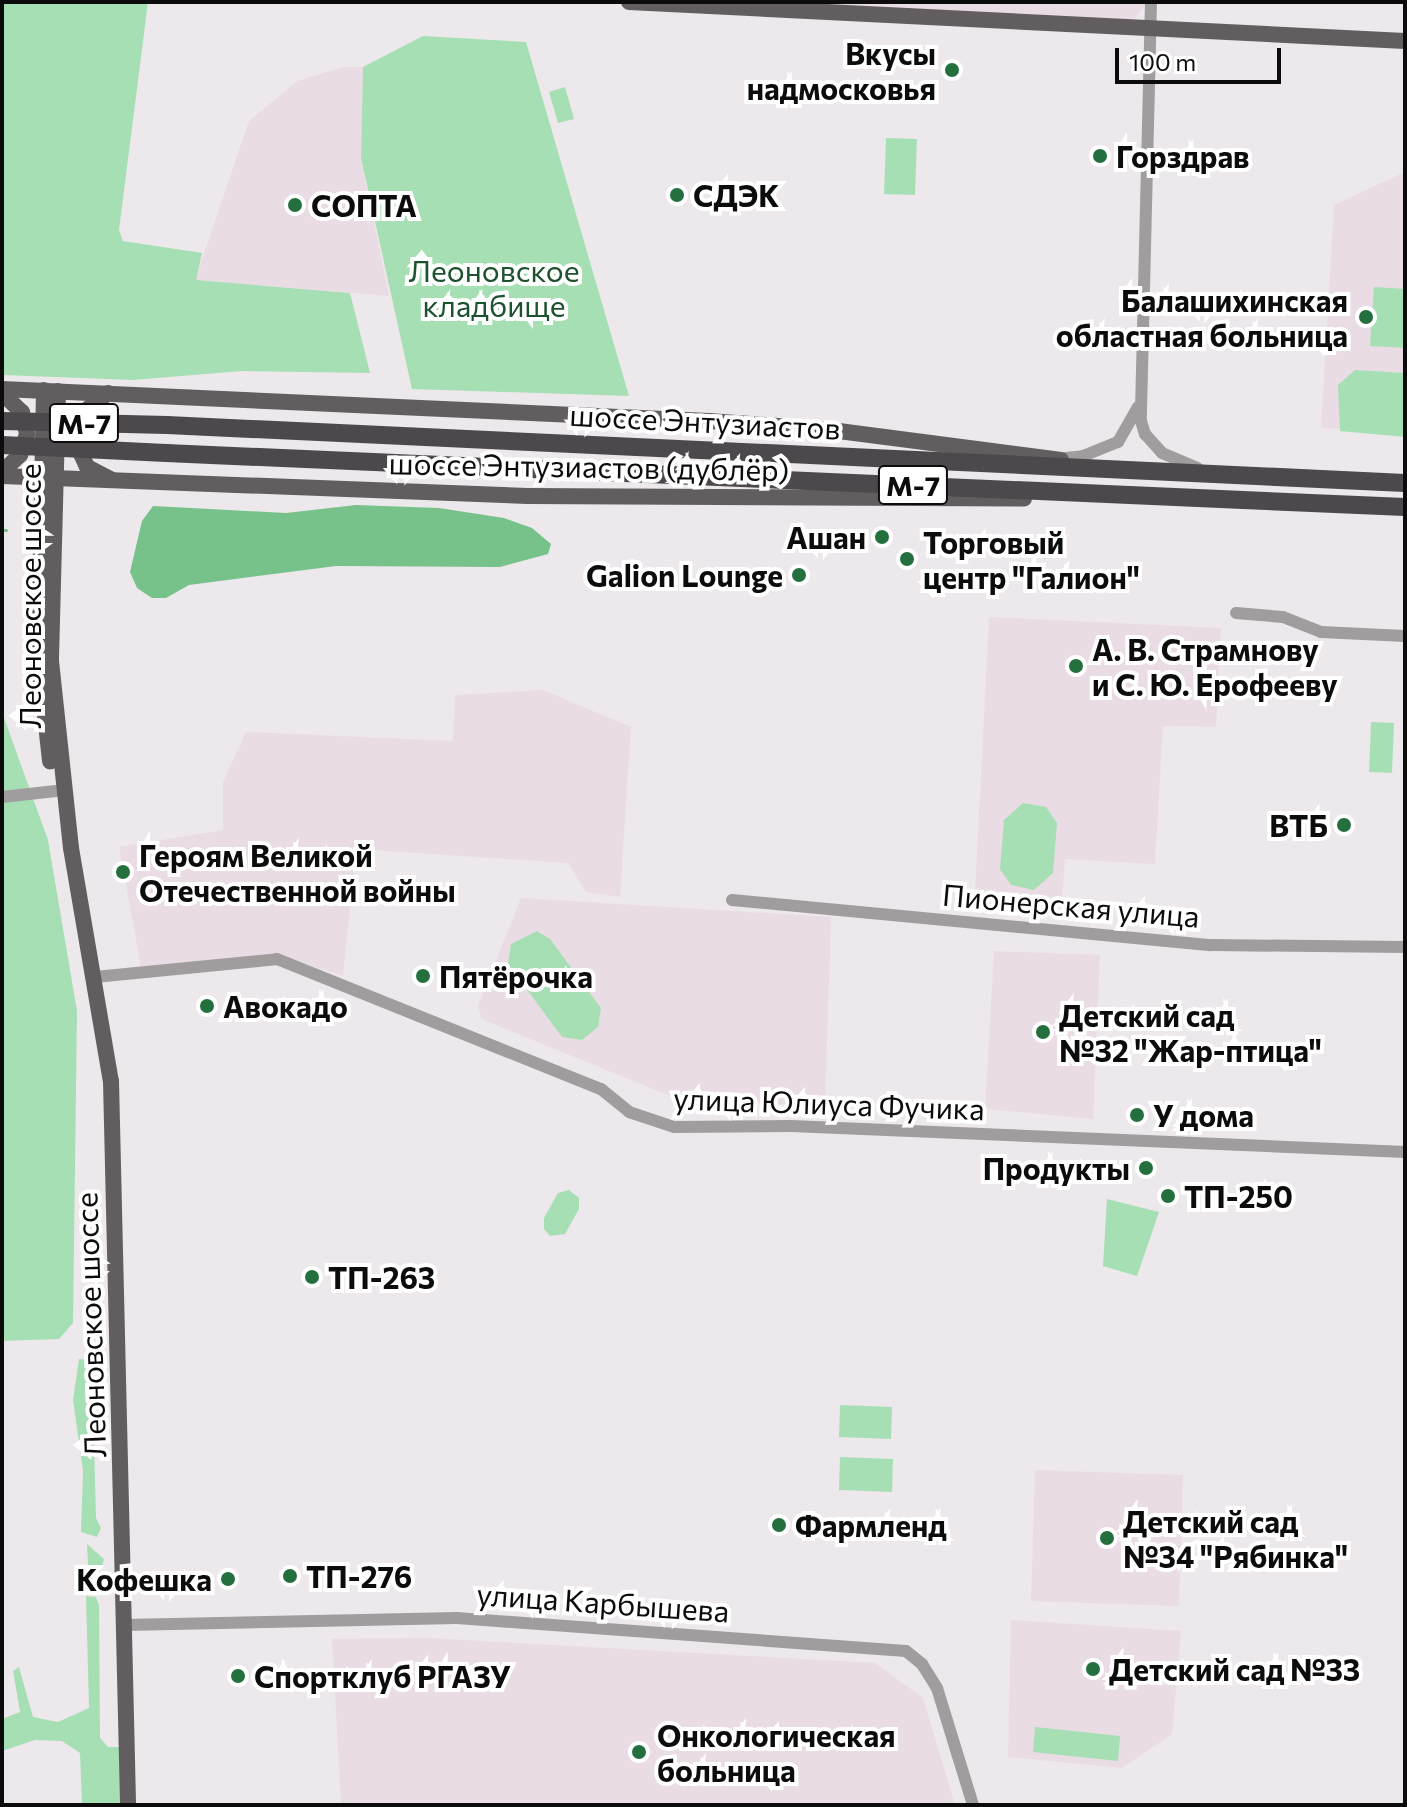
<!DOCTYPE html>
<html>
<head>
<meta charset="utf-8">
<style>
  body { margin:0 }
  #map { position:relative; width:1407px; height:1807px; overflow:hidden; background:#ede8eb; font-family:Commissioner,sans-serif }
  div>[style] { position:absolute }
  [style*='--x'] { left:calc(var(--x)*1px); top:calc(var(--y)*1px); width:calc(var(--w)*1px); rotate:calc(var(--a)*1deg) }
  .built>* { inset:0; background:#e9dce4 }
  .green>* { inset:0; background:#a7dfb4 }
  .water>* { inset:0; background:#76c28a }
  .stream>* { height:3px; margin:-1.5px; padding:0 1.5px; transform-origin:1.5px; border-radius:1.5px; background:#76c28a }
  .minor>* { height:12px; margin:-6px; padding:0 6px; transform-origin:6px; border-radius:6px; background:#9f9d9e }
  .major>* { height:16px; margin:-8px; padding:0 8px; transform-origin:8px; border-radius:8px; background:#625e60 }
  .highway>* { height:18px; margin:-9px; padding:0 9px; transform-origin:9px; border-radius:9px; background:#4c484b }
  .highway-bridge>* { height:18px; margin:-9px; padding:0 9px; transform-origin:9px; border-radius:9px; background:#4c484b }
  .dots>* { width:22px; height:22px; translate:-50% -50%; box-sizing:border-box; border:4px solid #fff; border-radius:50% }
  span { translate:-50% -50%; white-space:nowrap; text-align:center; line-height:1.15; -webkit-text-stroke:8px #fff; paint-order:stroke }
  .shield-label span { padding:2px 6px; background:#fff; border:2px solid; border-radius:6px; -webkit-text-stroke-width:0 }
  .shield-label { font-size:28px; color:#0d0c0d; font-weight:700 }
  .poi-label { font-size:30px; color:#0d0c0d; font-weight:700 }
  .right { translate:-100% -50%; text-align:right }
  .left { translate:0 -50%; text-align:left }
  .park-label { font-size:30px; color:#1c522e }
  .street-label { font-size:30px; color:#0d0c0d }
  .frame { position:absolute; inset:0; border:4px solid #0d0c0d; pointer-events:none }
  .scale { position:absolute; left:1115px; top:48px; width:166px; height:36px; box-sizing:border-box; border:4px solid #0d0c0d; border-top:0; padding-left:10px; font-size:24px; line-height:28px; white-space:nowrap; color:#0d0c0d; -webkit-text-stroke:6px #fff; paint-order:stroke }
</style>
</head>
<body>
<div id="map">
  <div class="built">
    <div style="clip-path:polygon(721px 2px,1147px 2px,1133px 21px)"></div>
    <div style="clip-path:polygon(344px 67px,363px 67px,361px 158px,389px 296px,195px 280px,249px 121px,297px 81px)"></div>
    <div style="clip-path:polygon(1405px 172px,1405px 432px,1321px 428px,1334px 205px)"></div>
    <div style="clip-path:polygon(989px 617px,1221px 628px,1216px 727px,1163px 726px,1155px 864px,1065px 859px,1062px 898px,975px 893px)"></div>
    <div style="clip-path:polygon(543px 690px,631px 727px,620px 897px,586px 892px,568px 863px,356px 849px,343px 976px,275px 954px,141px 967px,119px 847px,223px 830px,223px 782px,246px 732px,453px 741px,455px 695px)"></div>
    <div style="clip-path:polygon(521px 898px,831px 917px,825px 1106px,683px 1101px,481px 1019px,478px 1005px)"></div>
    <div style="clip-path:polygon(994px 951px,1100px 955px,1093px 1119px,985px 1109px)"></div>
    <div style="clip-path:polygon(1035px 1470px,1183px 1475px,1179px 1606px,1031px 1601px)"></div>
    <div style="clip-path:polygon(1011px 1620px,1181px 1631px,1172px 1734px,1122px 1768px,1008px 1757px)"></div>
    <div style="clip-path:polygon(429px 1638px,875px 1663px,923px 1698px,955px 1805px,341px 1805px,332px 1639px)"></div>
  </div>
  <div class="green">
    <div style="clip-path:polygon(2px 2px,148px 2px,119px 230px,123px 241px,202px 253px,196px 280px,350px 293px,370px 373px,242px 371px,133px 380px,2px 375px)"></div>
    <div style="clip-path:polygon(423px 36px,526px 42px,629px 396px,412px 389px,361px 158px,363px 67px)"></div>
    <div style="clip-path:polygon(565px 87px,574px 119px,558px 123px,549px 92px)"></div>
    <div style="clip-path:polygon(886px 138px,917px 139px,915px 195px,884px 194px)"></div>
    <div style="clip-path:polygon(1374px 287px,1405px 289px,1405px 348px,1370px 346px)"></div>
    <div style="clip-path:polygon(1355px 370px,1405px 373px,1405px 437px,1340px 431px,1338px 385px)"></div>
    <div style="clip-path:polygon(2px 712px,48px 840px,77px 1011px,73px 1323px,59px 1339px,2px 1341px)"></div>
    <div style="clip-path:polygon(1371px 722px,1394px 723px,1392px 773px,1369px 772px)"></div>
    <div style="clip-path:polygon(1023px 803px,1046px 807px,1057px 823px,1053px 873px,1034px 890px,1011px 885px,1000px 869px,1004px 820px)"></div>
    <div style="clip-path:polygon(537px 931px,550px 939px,601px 1008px,598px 1027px,582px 1040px,562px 1037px,508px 964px,511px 944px)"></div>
    <div style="clip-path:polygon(569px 1190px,579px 1198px,579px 1209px,565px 1234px,550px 1236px,544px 1229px,544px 1218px,558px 1193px)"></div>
    <div style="clip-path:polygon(1107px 1199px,1159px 1212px,1137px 1276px,1103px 1266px)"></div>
    <div style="clip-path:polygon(79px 1359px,89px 1360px,92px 1368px,96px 1518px,101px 1528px,97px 1537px,81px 1532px,83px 1471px,73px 1400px)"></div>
    <div style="clip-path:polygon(840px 1405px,892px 1407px,891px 1439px,839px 1437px)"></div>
    <div style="clip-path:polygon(840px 1457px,893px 1459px,892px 1492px,839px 1490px)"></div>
    <div style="clip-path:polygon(87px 1544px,104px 1559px,96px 1586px,89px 1583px)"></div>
    <div style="clip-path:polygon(86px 1596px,96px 1597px,99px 1605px,100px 1738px,108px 1747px,120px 1747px,122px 1805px,82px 1805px,80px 1753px,62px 1741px,35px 1740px,2px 1751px,2px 1719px,20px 1712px,13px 1671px,19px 1667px,33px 1717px,58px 1722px,89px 1708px)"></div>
    <div style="clip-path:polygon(1035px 1727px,1120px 1736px,1118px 1761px,1033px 1752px)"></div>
  </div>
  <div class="water">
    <div style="clip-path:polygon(356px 505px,439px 508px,504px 518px,532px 528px,551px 544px,548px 554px,500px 567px,336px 566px,189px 585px,166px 598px,152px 598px,137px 588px,130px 572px,142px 521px,153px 506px,286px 513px)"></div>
  </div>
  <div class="stream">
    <div style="--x:2;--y:530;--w:4;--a:0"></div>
  </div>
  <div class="minor">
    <div style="--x:1151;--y:2;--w:419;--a:91.4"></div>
    <div style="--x:1141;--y:421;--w:14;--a:73"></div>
    <div style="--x:1145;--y:434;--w:25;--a:48"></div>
    <div style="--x:1162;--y:453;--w:38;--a:23"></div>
    <div style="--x:1056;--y:459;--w:27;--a:-6"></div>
    <div style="--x:1083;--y:456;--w:38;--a:-22"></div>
    <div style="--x:1118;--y:442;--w:40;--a:-60.3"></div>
    <div style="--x:1236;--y:613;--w:47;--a:4.9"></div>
    <div style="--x:1283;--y:617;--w:41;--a:21.5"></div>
    <div style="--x:1321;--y:632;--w:84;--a:2.7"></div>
    <div style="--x:2;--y:797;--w:54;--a:-6.3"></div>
    <div style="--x:732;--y:900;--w:481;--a:5.4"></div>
    <div style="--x:1211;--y:945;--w:194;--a:0.6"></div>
    <div style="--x:95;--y:977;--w:183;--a:-5.6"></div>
    <div style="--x:277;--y:959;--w:349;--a:21.9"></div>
    <div style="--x:601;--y:1089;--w:36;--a:39"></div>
    <div style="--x:629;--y:1112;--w:47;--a:18.4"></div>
    <div style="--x:674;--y:1127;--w:117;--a:-0.5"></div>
    <div style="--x:791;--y:1126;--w:615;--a:2.42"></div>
    <div style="--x:125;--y:1625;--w:332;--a:-1.2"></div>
    <div style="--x:457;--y:1618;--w:450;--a:4.2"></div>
    <div style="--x:906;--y:1651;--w:21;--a:39"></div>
    <div style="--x:922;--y:1664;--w:28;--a:58"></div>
    <div style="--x:937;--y:1688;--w:122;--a:72.9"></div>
  </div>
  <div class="major">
    <div style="--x:629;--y:2;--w:777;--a:2.88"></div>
    <div style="--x:2;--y:389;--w:708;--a:2.59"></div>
    <div style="--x:709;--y:421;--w:122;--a:4.2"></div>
    <div style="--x:831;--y:430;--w:232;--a:7.4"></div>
    <div style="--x:44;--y:390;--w:271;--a:91.1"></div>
    <div style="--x:39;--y:661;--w:101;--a:83.7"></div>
    <div style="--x:58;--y:391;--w:270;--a:91.5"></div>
    <div style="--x:51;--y:661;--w:188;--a:83.9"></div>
    <div style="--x:71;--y:848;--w:236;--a:80.3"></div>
    <div style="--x:111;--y:1081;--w:724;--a:88.65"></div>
    <div style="--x:2;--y:393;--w:28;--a:44"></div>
    <div style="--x:22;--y:412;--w:23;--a:77"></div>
    <div style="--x:27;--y:434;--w:22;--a:108"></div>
    <div style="--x:20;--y:455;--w:25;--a:137"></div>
    <div style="--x:108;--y:393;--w:34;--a:142"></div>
    <div style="--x:81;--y:414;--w:28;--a:103"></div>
    <div style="--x:75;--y:441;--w:29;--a:65"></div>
    <div style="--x:87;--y:467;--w:27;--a:27"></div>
    <div style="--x:2;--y:476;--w:526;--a:2.18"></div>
    <div style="--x:528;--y:496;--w:496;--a:0.3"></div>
  </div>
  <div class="highway">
    <div style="--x:167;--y:425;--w:1239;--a:2.68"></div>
    <div style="--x:166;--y:453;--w:1240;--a:2.5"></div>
  </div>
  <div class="highway-bridge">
    <div style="--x:2;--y:421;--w:165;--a:1.4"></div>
    <div style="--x:2;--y:445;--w:164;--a:2.8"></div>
  </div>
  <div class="dots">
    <div style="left:952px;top:70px;background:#246f3e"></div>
    <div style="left:1100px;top:156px;background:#246f3e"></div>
    <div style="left:677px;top:195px;background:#246f3e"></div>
    <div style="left:295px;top:205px;background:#246f3e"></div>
    <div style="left:1366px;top:317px;background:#246f3e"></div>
    <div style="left:882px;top:537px;background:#246f3e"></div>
    <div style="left:907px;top:559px;background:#246f3e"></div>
    <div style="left:799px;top:575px;background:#246f3e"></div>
    <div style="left:1076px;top:666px;background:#246f3e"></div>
    <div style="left:1344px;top:825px;background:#246f3e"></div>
    <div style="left:123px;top:872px;background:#246f3e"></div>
    <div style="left:423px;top:976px;background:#246f3e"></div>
    <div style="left:207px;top:1006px;background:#246f3e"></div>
    <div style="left:1043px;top:1032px;background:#246f3e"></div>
    <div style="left:1137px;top:1115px;background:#246f3e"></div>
    <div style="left:1146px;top:1168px;background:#246f3e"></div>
    <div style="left:1168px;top:1196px;background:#246f3e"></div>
    <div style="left:312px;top:1277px;background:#246f3e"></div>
    <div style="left:779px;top:1525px;background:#246f3e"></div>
    <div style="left:1107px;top:1538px;background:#246f3e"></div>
    <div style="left:290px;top:1576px;background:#246f3e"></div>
    <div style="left:228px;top:1579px;background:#246f3e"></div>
    <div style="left:1093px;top:1669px;background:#246f3e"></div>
    <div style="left:238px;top:1676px;background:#246f3e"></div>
    <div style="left:639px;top:1752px;background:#246f3e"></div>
  </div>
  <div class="shield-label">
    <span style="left:84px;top:423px">М-7</span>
    <span style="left:913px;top:485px">М-7</span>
  </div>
  <div class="poi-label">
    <span class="right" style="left:936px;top:70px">Вкусы<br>надмосковья</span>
    <span class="left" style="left:1116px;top:156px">Горздрав</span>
    <span class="left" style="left:693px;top:195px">СДЭК</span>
    <span class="left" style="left:311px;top:205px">СОПТА</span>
    <span class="right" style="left:1348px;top:317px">Балашихинская<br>областная больница</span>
    <span class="right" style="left:866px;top:537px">Ашан</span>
    <span class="left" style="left:923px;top:559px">Торговый<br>центр "Галион"</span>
    <span class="right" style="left:783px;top:575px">Galion Lounge</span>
    <span class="left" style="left:1092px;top:666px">А. В. Страмнову<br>и С. Ю. Ерофееву</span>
    <span class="right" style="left:1328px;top:825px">ВТБ</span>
    <span class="left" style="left:139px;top:872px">Героям Великой<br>Отечественной войны</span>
    <span class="left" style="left:439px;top:976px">Пятёрочка</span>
    <span class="left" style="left:223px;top:1006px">Авокадо</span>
    <span class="left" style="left:1059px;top:1032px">Детский сад<br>№32 "Жар-птица"</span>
    <span class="left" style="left:1153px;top:1115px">У дома</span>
    <span class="right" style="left:1130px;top:1168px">Продукты</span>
    <span class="left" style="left:1184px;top:1196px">ТП-250</span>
    <span class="left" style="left:328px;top:1277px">ТП-263</span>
    <span class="left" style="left:1123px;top:1538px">Детский сад<br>№34 "Рябинка"</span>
    <span class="left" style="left:795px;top:1525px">Фармленд</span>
    <span class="left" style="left:306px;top:1576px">ТП-276</span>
    <span class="right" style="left:212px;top:1579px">Кофешка</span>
    <span class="left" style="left:1109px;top:1669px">Детский сад №33</span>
    <span class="left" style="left:254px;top:1676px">Спортклуб РГАЗУ</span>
    <span class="left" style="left:657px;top:1752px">Онкологическая<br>больница</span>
  </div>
  <div class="park-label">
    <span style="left:494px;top:287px">Леоновское<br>кладбище</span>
  </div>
  <div class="street-label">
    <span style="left:705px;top:421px;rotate:3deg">шоссе Энтузиастов</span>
    <span style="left:589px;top:466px;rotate:1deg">шоссе Энтузиастов (дублёр)</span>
    <span style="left:29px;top:596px;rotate:-90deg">Леоновское шоссе</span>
    <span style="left:1071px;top:905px;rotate:5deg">Пионерская улица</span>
    <span style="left:829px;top:1103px;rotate:2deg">улица Юлиуса Фучика</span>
    <span style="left:90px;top:1325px;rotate:-92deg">Леоновское шоссе</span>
    <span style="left:603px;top:1602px;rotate:4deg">улица Карбышева</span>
  </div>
  <div class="frame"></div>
  <div class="scale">100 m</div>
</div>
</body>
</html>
